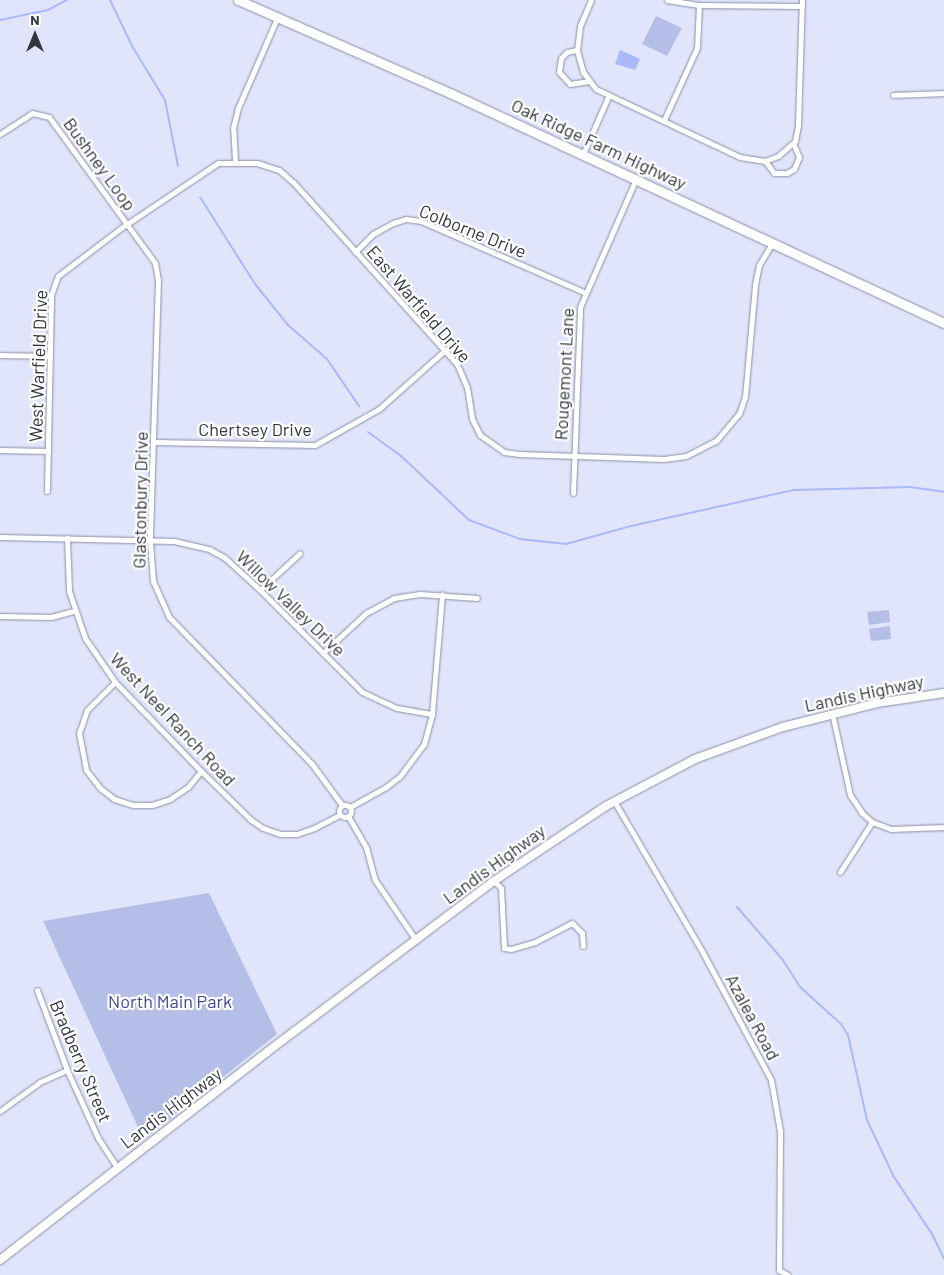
<!DOCTYPE html>
<html>
<head>
<meta charset="utf-8">
<style>
  body { margin:0 }
  #map { position:relative; width:944px; height:1275px; overflow:hidden; background:#e0e5fb; font-family:Barlow,sans-serif }
  div>[style] { position:absolute }
  [style*='--x'] { left:calc(var(--x)*1px); top:calc(var(--y)*1px); width:calc(var(--w)*1px); rotate:calc(var(--a)*1deg) }
  .green>* { inset:0; background:#b4bee6 }
  .water>* { inset:0; background:#aab9f9 }
  .stream>* { height:2px; margin:-1px; padding:0 1px; transform-origin:1px; border-radius:1px; background:#aab9f9 }
  .roads { filter:drop-shadow(0 0 1px #8a8fa3) drop-shadow(0 0 1px #8a8fa3) }
  .minor>* { height:5px; margin:-2.5px; padding:0 2.5px; transform-origin:2.5px; border-radius:2.5px; background:#fff }
  .minor>.ring { margin:-2.5px; padding:0; box-sizing:content-box; background:none; border:5px solid #fff; border-radius:50% }
  .secondary>* { height:8px; margin:-4px; padding:0 4px; transform-origin:4px; border-radius:4px; background:#fff }
  .primary>* { height:9px; margin:-4.5px; padding:0 4.5px; transform-origin:4.5px; border-radius:4.5px; background:#fff }
  span { translate:-50% -50%; white-space:nowrap; text-align:center; line-height:1.15; -webkit-text-stroke:4.5px #fff; paint-order:stroke }
  .street-label { font-size:18px; color:#34363f }
  .park-label { font-size:18px; color:#3e4894 }
  .north { position:absolute; left:10px; top:10px; width:50px; height:50px; -webkit-text-stroke:4px #fff; paint-order:stroke; rotate:0deg; font-size:14px; font-weight:700; line-height:20px; text-align:center; color:#34363f }
  .north::after { content:''; display:block; margin:auto; width:18px; height:22px; background:#34363f; clip-path:polygon(50% 0,100% 100%,50% 72%,0 100%) }
</style>
</head>
<body>
<div id="map">
  <div class="green">
    <div style="clip-path:polygon(656px 16px,682px 28px,667px 56px,642px 44px)"></div>
    <div style="clip-path:polygon(889px 610px,890px 622px,869px 625px,867px 612px)"></div>
    <div style="clip-path:polygon(890px 626px,891px 639px,871px 641px,869px 629px)"></div>
    <div style="clip-path:polygon(209px 893px,277px 1034px,144px 1140px,43px 921px)"></div>
  </div>
  <div class="water">
    <div style="clip-path:polygon(620px 50px,640px 59px,635px 70px,615px 64px)"></div>
  </div>
  <div class="stream">
    <div style="--x:110;--y:0;--w:51;--a:64.4"></div>
    <div style="--x:132;--y:46;--w:63;--a:58.6"></div>
    <div style="--x:165;--y:100;--w:67;--a:78.9"></div>
    <div style="--x:0;--y:20;--w:49;--a:-11.8"></div>
    <div style="--x:48;--y:10;--w:21;--a:-28"></div>
    <div style="--x:200;--y:197;--w:103;--a:57.7"></div>
    <div style="--x:255;--y:284;--w:53;--a:51.2"></div>
    <div style="--x:288;--y:325;--w:52;--a:41.1"></div>
    <div style="--x:327;--y:359;--w:57;--a:55.8"></div>
    <div style="--x:368;--y:432;--w:39;--a:36"></div>
    <div style="--x:400;--y:455;--w:95;--a:43.3"></div>
    <div style="--x:469;--y:520;--w:54;--a:20.4"></div>
    <div style="--x:520;--y:539;--w:46;--a:6.2"></div>
    <div style="--x:566;--y:544;--w:67;--a:-15.5"></div>
    <div style="--x:631;--y:526;--w:167;--a:-12.5"></div>
    <div style="--x:794;--y:490;--w:116;--a:-1.5"></div>
    <div style="--x:910;--y:487;--w:34;--a:8"></div>
    <div style="--x:737;--y:907;--w:69;--a:49.1"></div>
    <div style="--x:782;--y:959;--w:33;--a:57"></div>
    <div style="--x:800;--y:987;--w:55;--a:42.1"></div>
    <div style="--x:841;--y:1024;--w:13;--a:58"></div>
    <div style="--x:848;--y:1035;--w:87;--a:77.4"></div>
    <div style="--x:867;--y:1120;--w:63;--a:64.7"></div>
    <div style="--x:894;--y:1177;--w:69;--a:56.3"></div>
    <div style="--x:932;--y:1234;--w:28;--a:64"></div>
  </div>
  <div class="roads">
    <div class="minor">
      <div style="--x:591;--y:0;--w:28;--a:113"></div>
      <div style="--x:580;--y:26;--w:24;--a:97"></div>
      <div style="--x:577;--y:50;--w:23;--a:75"></div>
      <div style="--x:583;--y:72;--w:21;--a:53"></div>
      <div style="--x:596;--y:89;--w:159;--a:25.3"></div>
      <div style="--x:740;--y:157;--w:25;--a:9"></div>
      <div style="--x:765;--y:161;--w:14;--a:-21"></div>
      <div style="--x:778;--y:156;--w:23;--a:-41"></div>
      <div style="--x:795;--y:141;--w:16;--a:-79"></div>
      <div style="--x:798;--y:125;--w:125;--a:-88.2"></div>
      <div style="--x:667;--y:0;--w:32;--a:9"></div>
      <div style="--x:699;--y:5;--w:103;--a:0.6"></div>
      <div style="--x:577;--y:50;--w:10;--a:169"></div>
      <div style="--x:567;--y:52;--w:8;--a:135"></div>
      <div style="--x:561;--y:58;--w:14;--a:98"></div>
      <div style="--x:559;--y:72;--w:16;--a:47"></div>
      <div style="--x:570;--y:84;--w:18;--a:-9"></div>
      <div style="--x:893;--y:95;--w:51;--a:-2.2"></div>
      <div style="--x:664;--y:120;--w:79;--a:-65.4"></div>
      <div style="--x:697;--y:48;--w:43;--a:-87.3"></div>
      <div style="--x:0;--y:134;--w:38;--a:-33"></div>
      <div style="--x:32;--y:113;--w:17;--a:13"></div>
      <div style="--x:49;--y:117;--w:180;--a:54"></div>
      <div style="--x:155;--y:263;--w:17;--a:80"></div>
      <div style="--x:158;--y:280;--w:261;--a:91.8"></div>
      <div style="--x:150;--y:541;--w:40;--a:85.7"></div>
      <div style="--x:153;--y:581;--w:39;--a:66"></div>
      <div style="--x:169;--y:617;--w:205;--a:45.8"></div>
      <div style="--x:312;--y:764;--w:51;--a:53.8"></div>
      <div style="--x:583;--y:154;--w:62;--a:-66.3"></div>
      <div style="--x:235;--y:161;--w:33;--a:-93"></div>
      <div style="--x:233;--y:128;--w:21;--a:-76"></div>
      <div style="--x:238;--y:108;--w:100;--a:-66.5"></div>
      <div style="--x:765;--y:161;--w:15;--a:53"></div>
      <div style="--x:774;--y:173;--w:13;--a:0"></div>
      <div style="--x:787;--y:173;--w:8;--a:-30"></div>
      <div style="--x:794;--y:169;--w:13;--a:-67"></div>
      <div style="--x:799;--y:157;--w:15;--a:-113"></div>
      <div style="--x:355;--y:252;--w:25;--a:-45"></div>
      <div style="--x:373;--y:234;--w:23;--a:-29"></div>
      <div style="--x:393;--y:223;--w:14;--a:-17"></div>
      <div style="--x:406;--y:219;--w:15;--a:8"></div>
      <div style="--x:421;--y:221;--w:180;--a:23.6"></div>
      <div style="--x:0;--y:355;--w:50;--a:1.1"></div>
      <div style="--x:154;--y:442;--w:161;--a:1.1"></div>
      <div style="--x:315;--y:445;--w:73;--a:-29.4"></div>
      <div style="--x:379;--y:409;--w:89;--a:-41.8"></div>
      <div style="--x:0;--y:450;--w:48;--a:1.2"></div>
      <div style="--x:47;--y:491;--w:196;--a:-88.8"></div>
      <div style="--x:51;--y:295;--w:20;--a:-70"></div>
      <div style="--x:58;--y:276;--w:79;--a:-37.3"></div>
      <div style="--x:121;--y:228;--w:117;--a:-33.8"></div>
      <div style="--x:218;--y:163;--w:39;--a:0"></div>
      <div style="--x:257;--y:163;--w:23;--a:18"></div>
      <div style="--x:279;--y:170;--w:18;--a:41"></div>
      <div style="--x:293;--y:182;--w:245;--a:48"></div>
      <div style="--x:457;--y:364;--w:25;--a:67"></div>
      <div style="--x:467;--y:387;--w:32;--a:81"></div>
      <div style="--x:472;--y:419;--w:18;--a:63"></div>
      <div style="--x:480;--y:435;--w:29;--a:35"></div>
      <div style="--x:504;--y:452;--w:15;--a:8"></div>
      <div style="--x:519;--y:454;--w:145;--a:2"></div>
      <div style="--x:664;--y:459;--w:22;--a:-8"></div>
      <div style="--x:686;--y:456;--w:34;--a:-27"></div>
      <div style="--x:716;--y:441;--w:35;--a:-50"></div>
      <div style="--x:739;--y:414;--w:18;--a:-71"></div>
      <div style="--x:745;--y:397;--w:112;--a:-84.9"></div>
      <div style="--x:755;--y:285;--w:20;--a:-79"></div>
      <div style="--x:759;--y:265;--w:26;--a:-59"></div>
      <div style="--x:573;--y:493;--w:186;--a:-87.8"></div>
      <div style="--x:580;--y:307;--w:140;--a:-66.4"></div>
      <div style="--x:0;--y:537;--w:174;--a:1.3"></div>
      <div style="--x:174;--y:541;--w:36;--a:13"></div>
      <div style="--x:209;--y:549;--w:18;--a:29"></div>
      <div style="--x:225;--y:558;--w:47;--a:42.4"></div>
      <div style="--x:260;--y:590;--w:144;--a:45"></div>
      <div style="--x:362;--y:692;--w:38;--a:25"></div>
      <div style="--x:397;--y:708;--w:36;--a:10"></div>
      <div style="--x:67;--y:538;--w:53;--a:87.8"></div>
      <div style="--x:69;--y:591;--w:50;--a:71.2"></div>
      <div style="--x:85;--y:638;--w:53;--a:55.7"></div>
      <div style="--x:115;--y:682;--w:124;--a:46"></div>
      <div style="--x:201;--y:771;--w:70;--a:44.4"></div>
      <div style="--x:251;--y:820;--w:14;--a:34"></div>
      <div style="--x:263;--y:828;--w:18;--a:19"></div>
      <div style="--x:280;--y:834;--w:17;--a:0"></div>
      <div style="--x:297;--y:834;--w:18;--a:-19"></div>
      <div style="--x:314;--y:828;--w:29;--a:-27"></div>
      <div style="--x:260;--y:590;--w:54;--a:-42.8"></div>
      <div style="--x:0;--y:616;--w:51;--a:1.1"></div>
      <div style="--x:51;--y:617;--w:24;--a:-15"></div>
      <div style="--x:323;--y:653;--w:59;--a:-42.9"></div>
      <div style="--x:366;--y:613;--w:32;--a:-28"></div>
      <div style="--x:394;--y:598;--w:26;--a:-9"></div>
      <div style="--x:420;--y:594;--w:57;--a:4"></div>
      <div style="--x:115;--y:682;--w:40;--a:135"></div>
      <div style="--x:87;--y:710;--w:24;--a:109"></div>
      <div style="--x:79;--y:733;--w:38;--a:79"></div>
      <div style="--x:86;--y:770;--w:23;--a:52"></div>
      <div style="--x:100;--y:788;--w:18;--a:38"></div>
      <div style="--x:114;--y:799;--w:20;--a:18"></div>
      <div style="--x:133;--y:805;--w:19;--a:0"></div>
      <div style="--x:152;--y:805;--w:19;--a:-18"></div>
      <div style="--x:170;--y:799;--w:22;--a:-34"></div>
      <div style="--x:188;--y:787;--w:21;--a:-51"></div>
      <div style="--x:832;--y:713;--w:84;--a:77.6"></div>
      <div style="--x:850;--y:795;--w:22;--a:56"></div>
      <div style="--x:862;--y:813;--w:13;--a:42"></div>
      <div style="--x:872;--y:822;--w:20;--a:20"></div>
      <div style="--x:891;--y:829;--w:53;--a:-2.2"></div>
      <div style="--x:614;--y:801;--w:176;--a:59.6"></div>
      <div style="--x:703;--y:953;--w:144;--a:61.8"></div>
      <div style="--x:771;--y:1080;--w:52;--a:80"></div>
      <div style="--x:780;--y:1131;--w:139;--a:90.4"></div>
      <div style="--x:779;--y:1270;--w:10;--a:29"></div>
      <div class="ring" style="left:339px;top:805px;width:7px;height:7px"></div>
      <div style="--x:350;--y:807;--w:41;--a:-29.1"></div>
      <div style="--x:386;--y:787;--w:18;--a:-38"></div>
      <div style="--x:400;--y:776;--w:40;--a:-53"></div>
      <div style="--x:424;--y:744;--w:31;--a:-75"></div>
      <div style="--x:432;--y:714;--w:120;--a:-85.2"></div>
      <div style="--x:348;--y:816;--w:36;--a:60"></div>
      <div style="--x:366;--y:847;--w:34;--a:75"></div>
      <div style="--x:375;--y:880;--w:73;--a:55.7"></div>
      <div style="--x:840;--y:872;--w:59;--a:-57.4"></div>
      <div style="--x:494;--y:881;--w:10;--a:45"></div>
      <div style="--x:501;--y:888;--w:60;--a:87.1"></div>
      <div style="--x:504;--y:948;--w:7;--a:8"></div>
      <div style="--x:511;--y:949;--w:25;--a:-16"></div>
      <div style="--x:535;--y:942;--w:42;--a:-27.2"></div>
      <div style="--x:572;--y:923;--w:14;--a:45"></div>
      <div style="--x:582;--y:933;--w:13;--a:86"></div>
      <div style="--x:37;--y:990;--w:85;--a:69.4"></div>
      <div style="--x:67;--y:1070;--w:75;--a:65.5"></div>
      <div style="--x:98;--y:1138;--w:35;--a:57"></div>
      <div style="--x:0;--y:1111;--w:49;--a:-35.9"></div>
      <div style="--x:40;--y:1082;--w:30;--a:-24"></div>
    </div>
    <div class="secondary">
      <div style="--x:0;--y:1260;--w:338;--a:-37.9"></div>
      <div style="--x:267;--y:1052;--w:284;--a:-37"></div>
      <div style="--x:494;--y:881;--w:135;--a:-33.8"></div>
      <div style="--x:606;--y:806;--w:101;--a:-27.8"></div>
      <div style="--x:695;--y:759;--w:94;--a:-20"></div>
      <div style="--x:783;--y:727;--w:97;--a:-14.3"></div>
      <div style="--x:877;--y:703;--w:68;--a:-8.5"></div>
    </div>
    <div class="primary">
      <div style="--x:238;--y:0;--w:232;--a:23.7"></div>
      <div style="--x:450;--y:93;--w:545;--a:24.97"></div>
    </div>
  </div>
  <div class="street-label">
    <span style="left:599px;top:144px;rotate:25deg">Oak Ridge Farm Highway</span>
    <span style="left:100px;top:164px;rotate:54deg">Bushney Loop</span>
    <span style="left:473px;top:231px;rotate:22deg">Colborne Drive</span>
    <span style="left:419px;top:304px;rotate:49deg">East Warfield Drive</span>
    <span style="left:38px;top:366px;rotate:-88deg">West Warfield Drive</span>
    <span style="left:564px;top:374px;rotate:-87deg">Rougemont Lane</span>
    <span style="left:255px;top:429px">Chertsey Drive</span>
    <span style="left:140px;top:500px;rotate:-89deg">Glastonbury Drive</span>
    <span style="left:291px;top:603px;rotate:44deg">Willow Valley Drive</span>
    <span style="left:864px;top:693px;rotate:-12deg">Landis Highway</span>
    <span style="left:173px;top:719px;rotate:47deg">West Neel Ranch Road</span>
    <span style="left:494px;top:864px;rotate:-36deg">Landis Highway</span>
    <span style="left:753px;top:1017px;rotate:62deg">Azalea Road</span>
    <span style="left:81px;top:1061px;rotate:67deg">Bradberry Street</span>
    <span style="left:171px;top:1108px;rotate:-37deg">Landis Highway</span>
  </div>
  <div class="park-label">
    <span style="left:170px;top:1001px">North Main Park</span>
  </div>
  <div class="north">N</div>
</div>
</body>
</html>
